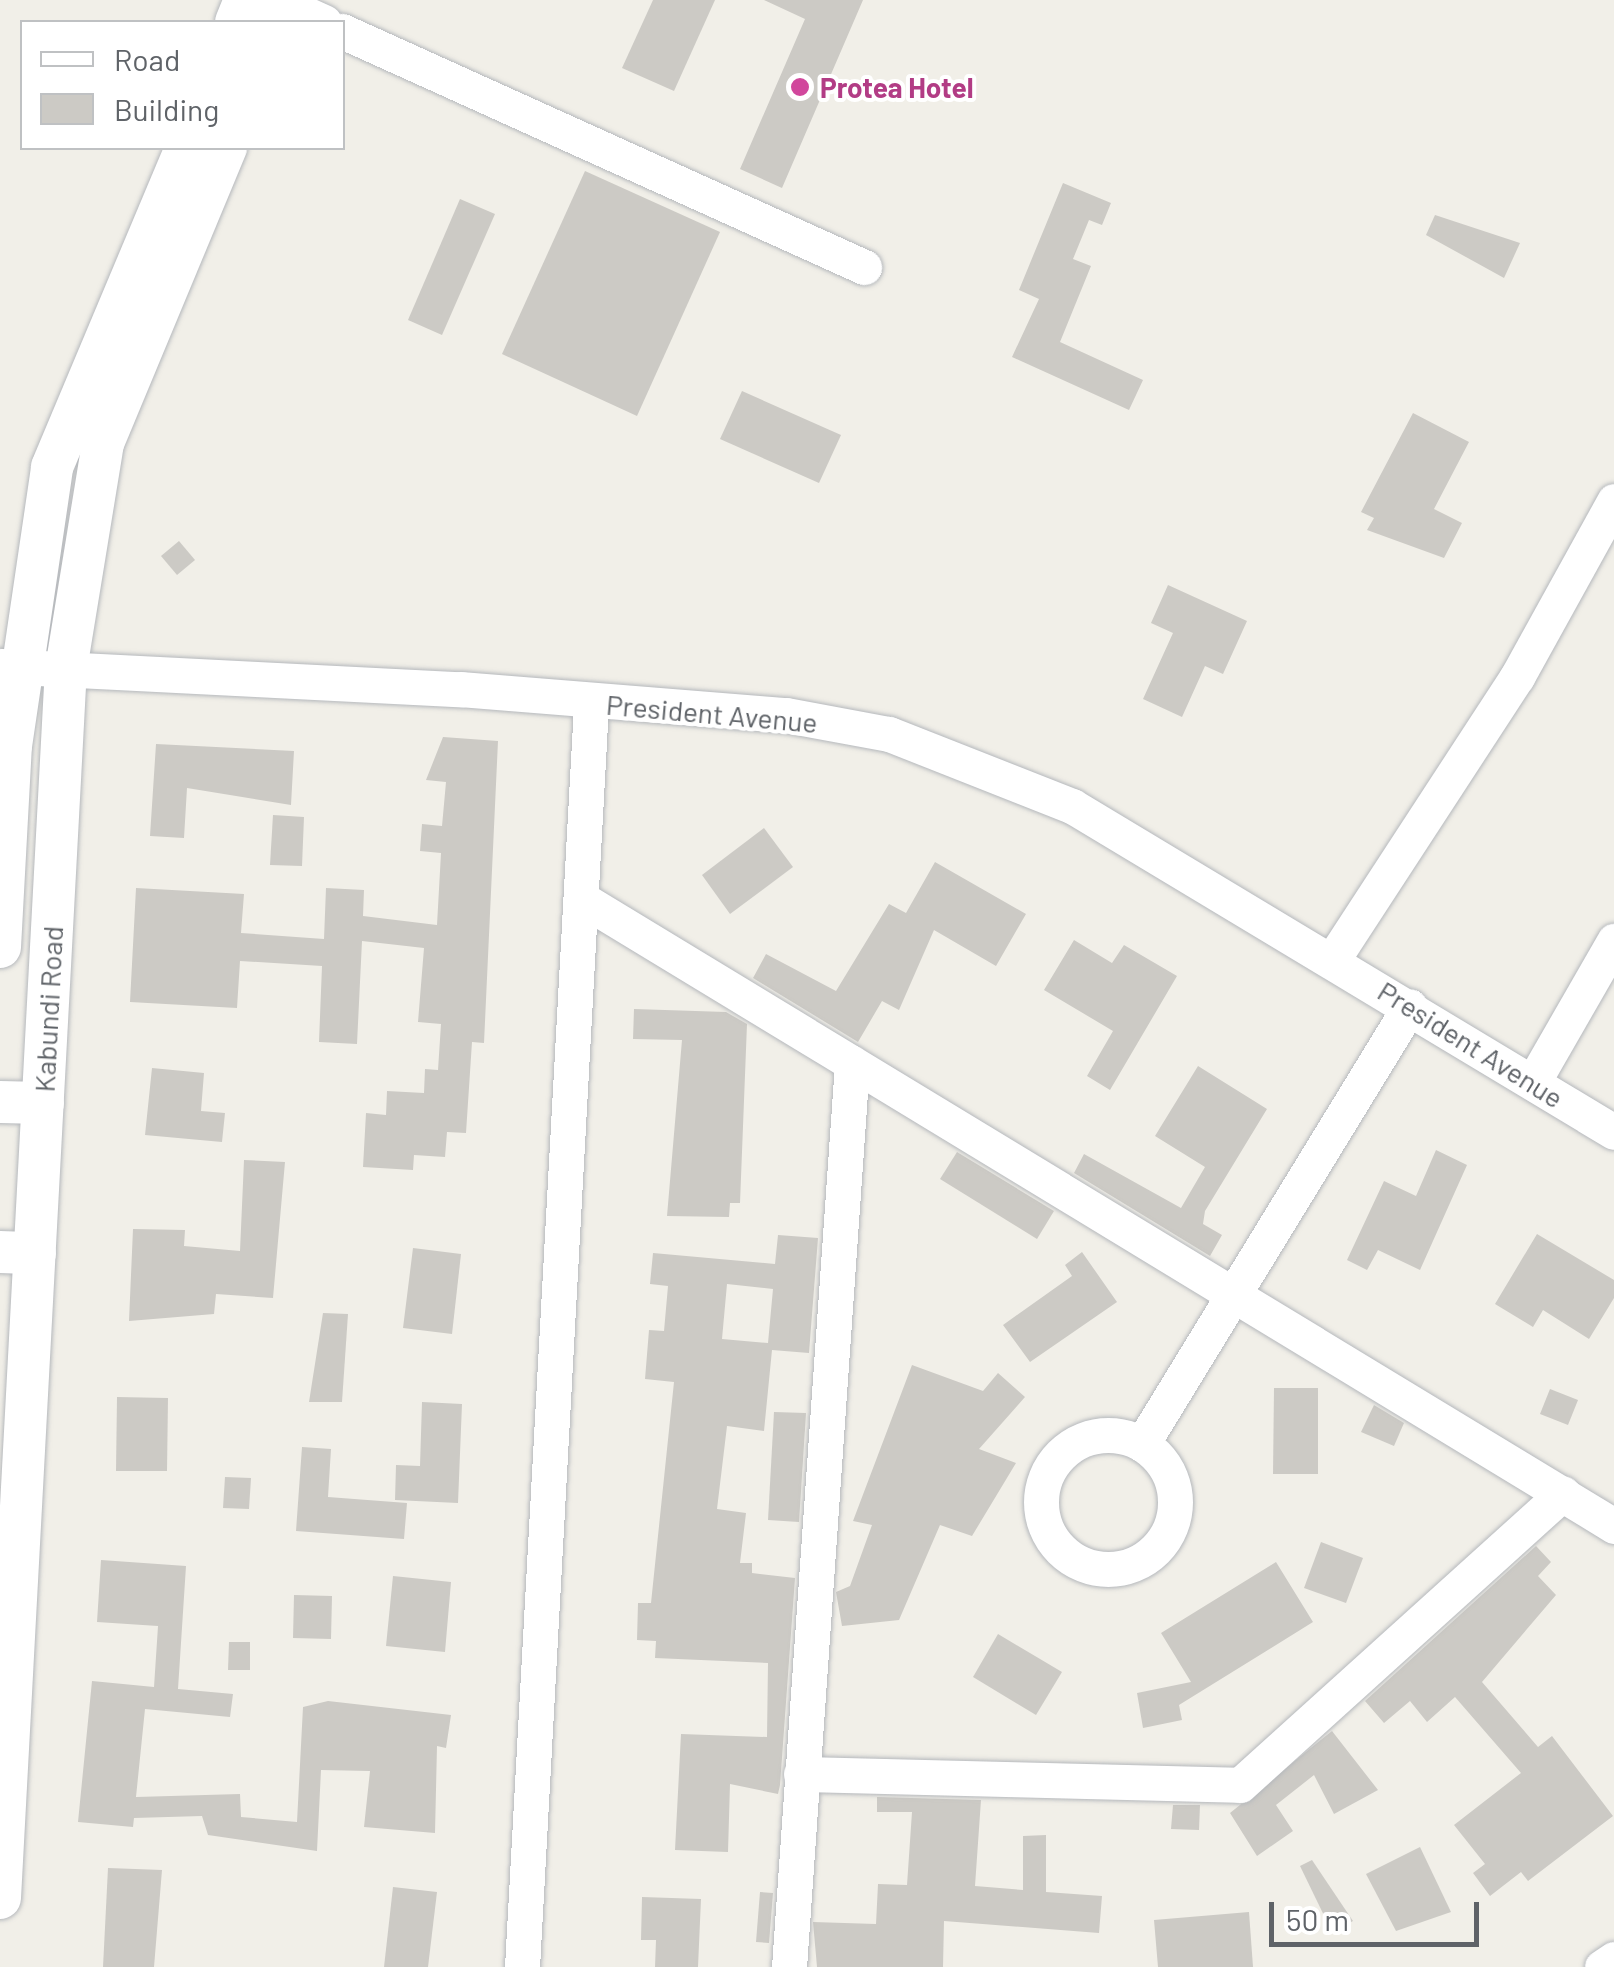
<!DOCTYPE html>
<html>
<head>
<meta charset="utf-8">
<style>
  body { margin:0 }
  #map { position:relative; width:1614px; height:1967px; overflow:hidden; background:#f1efe8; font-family:Barlow,sans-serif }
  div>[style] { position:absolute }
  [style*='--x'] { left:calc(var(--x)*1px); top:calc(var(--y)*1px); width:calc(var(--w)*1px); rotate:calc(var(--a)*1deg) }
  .building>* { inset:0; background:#cccac5 }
  .roads { filter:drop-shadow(0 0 2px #b5b8bc) drop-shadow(0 0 2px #b5b8bc) }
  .minor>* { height:35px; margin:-17.5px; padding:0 17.5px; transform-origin:17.5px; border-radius:17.5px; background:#fff }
  .minor>.ring { margin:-17.5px; padding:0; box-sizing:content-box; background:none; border:35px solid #fff; border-radius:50% }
  .tertiary>* { height:42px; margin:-21px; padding:0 21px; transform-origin:21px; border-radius:21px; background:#fff }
  .dots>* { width:28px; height:28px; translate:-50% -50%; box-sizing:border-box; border:5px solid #fff; border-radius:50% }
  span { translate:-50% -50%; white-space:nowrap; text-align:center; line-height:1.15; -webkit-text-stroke:8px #fff; paint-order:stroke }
  .hotel-label { font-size:28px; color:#b23c85; font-weight:700 }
  .left { translate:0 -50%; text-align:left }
  .street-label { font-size:28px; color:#5f6368 }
  .legend { position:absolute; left:20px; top:20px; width:325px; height:130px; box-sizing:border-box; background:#fff; border:2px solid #bfc1c3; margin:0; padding:12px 18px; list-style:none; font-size:30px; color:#5f6368 }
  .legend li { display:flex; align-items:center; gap:20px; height:50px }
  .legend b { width:50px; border:2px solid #bfc1c3 }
  .scale { position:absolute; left:1269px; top:1902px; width:210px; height:45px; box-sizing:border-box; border:5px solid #5f6368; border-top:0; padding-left:12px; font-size:30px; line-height:35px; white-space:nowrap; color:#5f6368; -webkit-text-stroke:8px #fff; paint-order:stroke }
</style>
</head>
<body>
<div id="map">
  <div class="building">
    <div style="clip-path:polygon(653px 0,715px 0,674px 91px,622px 68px)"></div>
    <div style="clip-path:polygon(764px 0,863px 0,782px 188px,740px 169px,805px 19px)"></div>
    <div style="clip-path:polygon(585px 171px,720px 232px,637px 416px,502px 354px)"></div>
    <div style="clip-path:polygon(1063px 183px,1111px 203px,1102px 225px,1089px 220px,1073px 259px,1091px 266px,1060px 342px,1143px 380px,1129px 410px,1012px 357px,1039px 299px,1019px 290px)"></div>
    <div style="clip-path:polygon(460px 199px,495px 214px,442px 335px,408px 320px)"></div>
    <div style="clip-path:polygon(1435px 215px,1520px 243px,1504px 278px,1426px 235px)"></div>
    <div style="clip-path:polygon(742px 391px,841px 435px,819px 483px,720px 439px)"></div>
    <div style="clip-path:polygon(1413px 413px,1469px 442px,1434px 509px,1462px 523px,1444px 558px,1367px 530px,1374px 518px,1361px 512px)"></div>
    <div style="clip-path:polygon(179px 541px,195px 560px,177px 575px,161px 556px)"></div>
    <div style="clip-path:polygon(1168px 585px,1247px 621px,1223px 674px,1205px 666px,1182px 717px,1143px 699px,1173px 633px,1151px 623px)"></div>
    <div style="clip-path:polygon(443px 737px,498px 741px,484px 1043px,472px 1042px,466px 1133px,447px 1132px,445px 1157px,414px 1155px,413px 1170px,363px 1167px,366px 1113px,386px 1115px,387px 1091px,424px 1093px,425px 1069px,438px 1070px,441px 1024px,418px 1022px,424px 948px,362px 941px,357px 1044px,319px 1042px,322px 966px,240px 961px,237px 1008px,130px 1002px,136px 888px,244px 894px,241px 933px,324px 939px,326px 888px,364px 890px,363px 916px,437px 925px,441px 853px,420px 851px,422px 824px,442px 826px,446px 782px,426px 780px)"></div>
    <div style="clip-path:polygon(156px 744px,294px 751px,291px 805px,187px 788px,184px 838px,150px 836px)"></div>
    <div style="clip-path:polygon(273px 815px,304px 817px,302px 866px,270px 865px)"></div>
    <div style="clip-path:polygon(764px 828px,793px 867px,730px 914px,702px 875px)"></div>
    <div style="clip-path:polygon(935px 862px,1026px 914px,996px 966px,934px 930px,899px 1010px,882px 1001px,858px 1042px,753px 978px,766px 954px,836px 991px,889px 904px,906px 913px)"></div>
    <div style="clip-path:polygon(1074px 940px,1112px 963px,1124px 945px,1177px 976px,1110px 1090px,1087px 1076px,1113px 1031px,1044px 990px)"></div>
    <div style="clip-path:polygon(634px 1009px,726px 1012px,747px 1024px,740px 1203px,730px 1203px,729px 1217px,667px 1216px,682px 1040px,633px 1039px)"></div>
    <div style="clip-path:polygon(1198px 1066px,1267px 1109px,1205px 1211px,1203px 1224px,1222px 1235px,1210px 1256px,1074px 1173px,1084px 1154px,1181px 1208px,1205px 1167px,1155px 1136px)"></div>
    <div style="clip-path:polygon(152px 1068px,204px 1073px,201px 1111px,225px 1113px,222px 1142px,145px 1135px)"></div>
    <div style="clip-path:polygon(1436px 1150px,1467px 1165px,1420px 1270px,1378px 1250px,1367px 1270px,1347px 1260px,1384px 1181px,1416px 1196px)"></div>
    <div style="clip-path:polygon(957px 1152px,1054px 1211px,1037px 1239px,940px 1179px)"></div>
    <div style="clip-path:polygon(244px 1160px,285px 1162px,273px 1298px,216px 1294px,214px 1314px,129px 1321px,133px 1229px,185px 1230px,184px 1246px,240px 1251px)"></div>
    <div style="clip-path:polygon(1537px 1234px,1614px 1280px,1614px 1298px,1589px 1339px,1543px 1310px,1533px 1327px,1495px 1304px)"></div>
    <div style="clip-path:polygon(evenodd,778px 1235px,818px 1238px,809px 1353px,772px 1350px,764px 1431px,727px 1426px,717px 1509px,746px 1513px,740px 1563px,752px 1563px,752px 1573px,795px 1578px,780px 1785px,778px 1794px,730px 1784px,728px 1852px,675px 1850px,681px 1734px,767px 1737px,768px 1663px,655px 1658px,656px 1641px,637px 1640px,638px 1603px,651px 1603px,674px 1382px,645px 1379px,649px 1330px,664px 1331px,668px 1286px,650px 1284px,653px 1253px,775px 1264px,778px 1235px,727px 1284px,773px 1289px,768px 1343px,722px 1339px,727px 1284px)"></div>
    <div style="clip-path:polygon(413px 1248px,461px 1254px,452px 1334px,403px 1328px)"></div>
    <div style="clip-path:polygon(1082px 1252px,1117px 1302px,1030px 1362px,1003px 1325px,1072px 1276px,1065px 1265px)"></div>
    <div style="clip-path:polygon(323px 1313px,348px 1314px,342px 1402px,309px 1402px)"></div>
    <div style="clip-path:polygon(912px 1365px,983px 1391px,998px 1373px,1025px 1397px,979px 1449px,1016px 1463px,972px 1536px,940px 1525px,899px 1620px,842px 1626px,836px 1592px,850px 1586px,872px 1525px,853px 1521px)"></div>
    <div style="clip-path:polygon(1274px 1388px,1318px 1388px,1318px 1474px,1273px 1474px)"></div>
    <div style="clip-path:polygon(1550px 1389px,1578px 1400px,1568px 1425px,1540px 1414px)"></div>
    <div style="clip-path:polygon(117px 1397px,168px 1398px,167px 1471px,116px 1471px)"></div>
    <div style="clip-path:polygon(422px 1402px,462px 1404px,458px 1503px,395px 1500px,396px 1465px,420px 1466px)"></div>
    <div style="clip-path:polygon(1374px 1405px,1404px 1423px,1394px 1446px,1361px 1432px)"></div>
    <div style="clip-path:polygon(774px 1412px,806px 1413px,799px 1522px,768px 1520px)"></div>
    <div style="clip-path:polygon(302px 1447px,331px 1449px,328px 1497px,407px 1503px,404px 1539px,296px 1531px)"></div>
    <div style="clip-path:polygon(225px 1477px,251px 1478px,249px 1509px,223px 1508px)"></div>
    <div style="clip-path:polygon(1321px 1542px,1363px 1558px,1346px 1603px,1304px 1588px)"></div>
    <div style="clip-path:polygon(1536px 1546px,1551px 1562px,1538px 1576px,1556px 1595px,1482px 1682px,1538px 1747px,1552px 1736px,1613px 1816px,1528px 1881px,1521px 1872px,1490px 1896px,1473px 1873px,1485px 1864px,1454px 1825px,1521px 1773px,1455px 1697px,1427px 1722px,1410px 1701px,1384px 1723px,1365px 1701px)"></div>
    <div style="clip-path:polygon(101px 1560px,186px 1566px,178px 1689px,233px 1694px,230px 1717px,145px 1709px,136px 1797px,240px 1794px,241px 1817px,297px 1822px,303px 1707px,328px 1701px,451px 1715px,446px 1748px,437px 1746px,435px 1833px,364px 1827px,370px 1771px,321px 1770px,317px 1851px,208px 1835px,202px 1816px,134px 1818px,133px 1827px,78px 1822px,92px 1681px,154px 1687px,158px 1626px,97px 1622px)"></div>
    <div style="clip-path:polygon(1276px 1562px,1313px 1622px,1179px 1705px,1182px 1720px,1143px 1728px,1137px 1693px,1191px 1682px,1161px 1633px)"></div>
    <div style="clip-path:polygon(393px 1576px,451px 1582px,445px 1652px,386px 1646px)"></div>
    <div style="clip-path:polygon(294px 1595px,332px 1596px,331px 1639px,293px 1638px)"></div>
    <div style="clip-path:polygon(998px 1634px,1062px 1672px,1036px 1715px,973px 1677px)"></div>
    <div style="clip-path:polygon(229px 1642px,250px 1642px,250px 1670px,228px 1670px)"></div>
    <div style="clip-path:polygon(1332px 1731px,1378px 1790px,1334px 1814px,1314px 1775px,1276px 1805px,1293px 1831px,1257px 1856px,1230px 1813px)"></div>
    <div style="clip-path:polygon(877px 1797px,981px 1800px,975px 1886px,1023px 1890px,1023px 1836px,1046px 1835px,1046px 1892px,1102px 1896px,1099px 1933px,944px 1921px,943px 1967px,817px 1967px,813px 1922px,876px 1924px,878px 1884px,907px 1885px,912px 1812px,877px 1812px)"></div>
    <div style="clip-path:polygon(1173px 1805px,1200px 1805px,1199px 1830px,1171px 1829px)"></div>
    <div style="clip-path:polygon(1420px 1847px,1451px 1912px,1396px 1931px,1366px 1874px)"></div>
    <div style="clip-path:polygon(1312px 1860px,1353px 1921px,1332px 1932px,1300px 1866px)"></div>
    <div style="clip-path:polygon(108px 1868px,162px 1870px,154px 1967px,103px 1967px)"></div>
    <div style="clip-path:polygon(393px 1887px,437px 1892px,428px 1967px,384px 1967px)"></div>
    <div style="clip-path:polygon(760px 1892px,773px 1893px,769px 1943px,756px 1942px)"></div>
    <div style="clip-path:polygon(642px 1897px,701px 1899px,698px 1967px,655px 1967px,656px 1940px,641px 1940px)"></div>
    <div style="clip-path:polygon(1249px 1912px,1253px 1967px,1158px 1967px,1154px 1920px)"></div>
  </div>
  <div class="roads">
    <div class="minor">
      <div style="--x:275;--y:0;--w:54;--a:24.2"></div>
      <div style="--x:342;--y:31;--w:573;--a:24.33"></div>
      <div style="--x:0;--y:666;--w:461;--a:2.9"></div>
      <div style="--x:460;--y:689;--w:327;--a:4.6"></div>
      <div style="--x:786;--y:715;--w:105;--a:10.5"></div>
      <div style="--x:889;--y:734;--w:197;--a:21.5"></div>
      <div style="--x:1072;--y:806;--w:632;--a:31.03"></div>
      <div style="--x:585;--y:901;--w:1204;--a:31.27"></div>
      <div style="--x:1333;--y:959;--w:337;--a:-56.9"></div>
      <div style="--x:1517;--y:677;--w:201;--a:-61.1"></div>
      <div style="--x:1533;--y:1082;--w:163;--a:-60.1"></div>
      <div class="ring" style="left:1041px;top:1435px;width:99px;height:99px"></div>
      <div style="--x:1142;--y:1444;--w:513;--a:-58.54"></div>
      <div style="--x:801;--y:1774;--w:439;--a:1.4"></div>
      <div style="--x:1240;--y:1785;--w:435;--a:-42.1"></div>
      <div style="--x:522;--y:1967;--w:1265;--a:-86.87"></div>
      <div style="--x:789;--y:1967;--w:906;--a:-86.01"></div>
      <div style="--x:1602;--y:1967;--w:14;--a:-34"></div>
    </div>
    <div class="tertiary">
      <div style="--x:236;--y:22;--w:24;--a:-68"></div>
      <div style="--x:277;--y:22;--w:24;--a:-68"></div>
      <div style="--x:0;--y:947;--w:201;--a:-86.9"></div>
      <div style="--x:11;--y:746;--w:282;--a:-81.6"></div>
      <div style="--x:52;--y:467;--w:346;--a:-67.2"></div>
      <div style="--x:0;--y:1102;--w:43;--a:1.3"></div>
      <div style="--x:0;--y:1252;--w:35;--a:2"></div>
      <div style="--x:0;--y:1898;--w:1231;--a:-86.93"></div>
      <div style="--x:66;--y:669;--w:229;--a:-80.7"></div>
      <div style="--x:103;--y:443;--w:320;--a:-67.4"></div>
    </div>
  </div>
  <div class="dots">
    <div style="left:800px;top:87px;background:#d1479c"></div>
  </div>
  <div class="hotel-label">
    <span class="left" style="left:820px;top:87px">Protea Hotel</span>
  </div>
  <div class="street-label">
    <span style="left:712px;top:713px;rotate:5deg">President Avenue</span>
    <span style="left:48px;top:1009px;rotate:-87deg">Kabundi Road</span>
    <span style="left:1471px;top:1044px;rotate:32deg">President Avenue</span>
  </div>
  <ul class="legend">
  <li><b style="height:12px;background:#fff"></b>Road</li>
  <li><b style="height:28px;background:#cccac5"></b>Building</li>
  </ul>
  <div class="scale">50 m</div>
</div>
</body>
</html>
